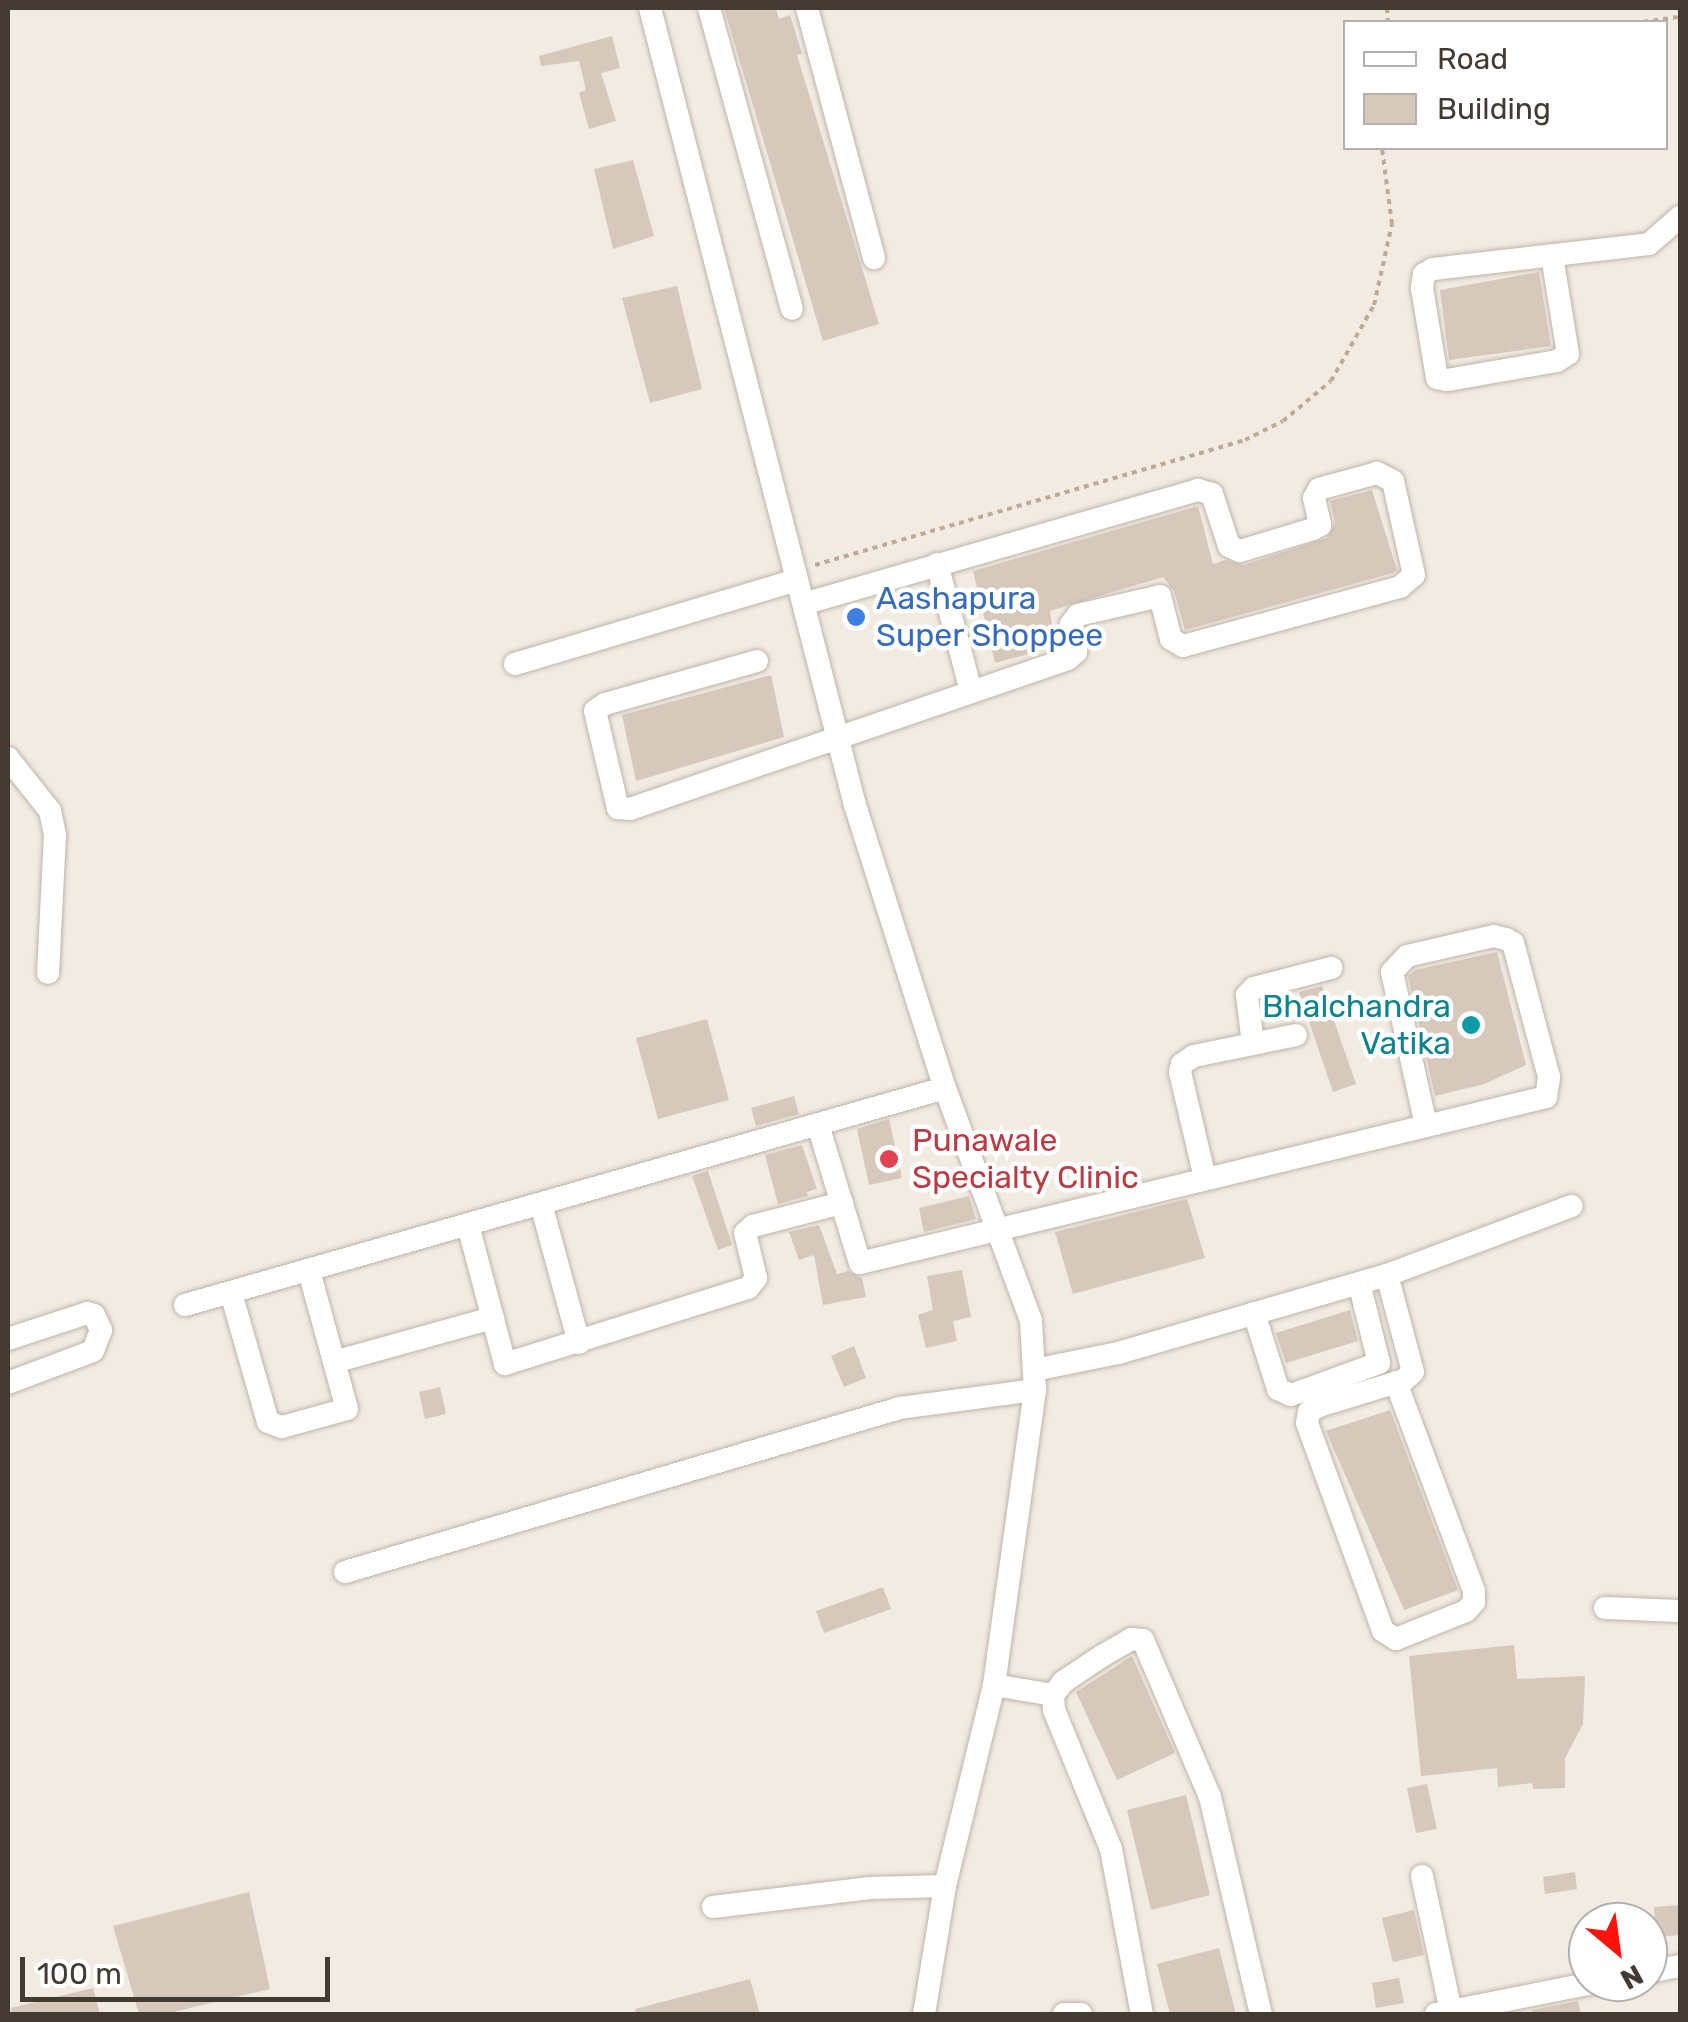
<!DOCTYPE html>
<html>
<head>
<meta charset="utf-8">
<style>
  body { margin:0 }
  #map { position:relative; width:1688px; height:2022px; overflow:hidden; background:#f1ebe2; font-family:Rubik,sans-serif }
  div>[style] { position:absolute }
  [style*='--x'] { left:calc(var(--x)*1px); top:calc(var(--y)*1px); width:calc(var(--w)*1px); rotate:calc(var(--a)*1deg) }
  .building>* { inset:0; background:#d6c8ba }
  .path>* { height:4px; margin-top:-2px; transform-origin:0; background:repeating-linear-gradient(90deg,#bfab95 0 5px,transparent 0 10px) }
  .roads { filter:drop-shadow(0 0 2px #c0b4a7) drop-shadow(0 0 2px #c0b4a7) }
  .minor>* { height:22px; margin:-11px; padding:0 11px; transform-origin:11px; border-radius:11px; background:#fff }
  .dots>* { width:28px; height:28px; translate:-50% -50%; box-sizing:border-box; border:5px solid #fff; border-radius:50% }
  span { translate:-50% -50%; white-space:nowrap; text-align:center; line-height:1.15; -webkit-text-stroke:9px #fff; paint-order:stroke }
  .shop-label { font-size:32px; color:#366cbe }
  .left { translate:0 -50%; text-align:left }
  .culture-label { font-size:32px; color:#0d838f }
  .right { translate:-100% -50%; text-align:right }
  .health-label { font-size:32px; color:#be3a42 }
  .frame { position:absolute; inset:0; border:10px solid #433a32; pointer-events:none }
  .legend { position:absolute; left:1343px; top:20px; width:325px; height:130px; box-sizing:border-box; background:#fff; border:2px solid #b4b0ad; margin:0; padding:12px 18px; list-style:none; font-size:30px; color:#433a32 }
  .legend li { display:flex; align-items:center; gap:20px; height:50px }
  .legend b { width:50px; border:2px solid #b4b0ad }
  .north { position:absolute; left:1568px; top:1902px; width:100px; height:100px; box-sizing:border-box; background:#fff; border:2px solid #b4b0ad; border-radius:50%; rotate:151deg; font-size:28px; font-weight:700; line-height:40px; text-align:center; color:#433a32 }
  .north::after { content:''; display:block; margin:auto; width:35px; height:45px; background:#ff120b; clip-path:polygon(50% 0,100% 100%,50% 72%,0 100%) }
  .scale { position:absolute; left:20px; top:1957px; width:310px; height:45px; box-sizing:border-box; border:5px solid #433a32; border-top:0; padding-left:12px; font-size:30px; line-height:35px; white-space:nowrap; color:#433a32; -webkit-text-stroke:8px #fff; paint-order:stroke }
</style>
</head>
<body>
<div id="map">
  <div class="building">
    <div style="clip-path:polygon(724px 8px,776px 8px,779px 19px,790px 15px,802px 54px,797px 55px,879px 324px,823px 341px)"></div>
    <div style="clip-path:polygon(612px 36px,620px 68px,601px 73px,616px 121px,589px 129px,579px 93px,586px 90px,579px 61px,541px 66px,539px 56px)"></div>
    <div style="clip-path:polygon(633px 160px,654px 236px,613px 249px,594px 169px)"></div>
    <div style="clip-path:polygon(1539px 272px,1551px 346px,1449px 360px,1440px 290px)"></div>
    <div style="clip-path:polygon(677px 286px,702px 389px,650px 403px,622px 298px)"></div>
    <div style="clip-path:polygon(1372px 490px,1397px 570px,1393px 573px,1185px 630px,1174px 591px,1163px 577px,1050px 611px,1055px 647px,995px 663px,973px 571px,1198px 506px,1213px 564px,1225px 560px,1244px 565px,1327px 538px,1335px 523px,1330px 501px)"></div>
    <div style="clip-path:polygon(771px 675px,784px 737px,636px 781px,622px 715px)"></div>
    <div style="clip-path:polygon(1497px 952px,1526px 1065px,1484px 1084px,1435px 1096px,1408px 976px,1415px 970px)"></div>
    <div style="clip-path:polygon(1322px 986px,1356px 1084px,1333px 1092px,1299px 992px)"></div>
    <div style="clip-path:polygon(707px 1019px,729px 1100px,658px 1119px,636px 1038px)"></div>
    <div style="clip-path:polygon(794px 1096px,799px 1114px,756px 1126px,751px 1108px)"></div>
    <div style="clip-path:polygon(889px 1119px,902px 1178px,869px 1185px,857px 1129px)"></div>
    <div style="clip-path:polygon(802px 1145px,817px 1189px,807px 1192px,808px 1196px,778px 1204px,765px 1155px)"></div>
    <div style="clip-path:polygon(708px 1171px,732px 1245px,718px 1250px,692px 1176px)"></div>
    <div style="clip-path:polygon(969px 1196px,976px 1219px,924px 1232px,919px 1208px)"></div>
    <div style="clip-path:polygon(1187px 1199px,1205px 1258px,1073px 1294px,1055px 1232px)"></div>
    <div style="clip-path:polygon(819px 1225px,837px 1274px,848px 1271px,862px 1278px,866px 1297px,823px 1305px,814px 1255px,799px 1260px,789px 1232px)"></div>
    <div style="clip-path:polygon(962px 1270px,971px 1317px,953px 1321px,957px 1341px,926px 1348px,918px 1315px,933px 1310px,927px 1276px)"></div>
    <div style="clip-path:polygon(1350px 1310px,1358px 1341px,1286px 1363px,1276px 1333px)"></div>
    <div style="clip-path:polygon(854px 1346px,866px 1378px,844px 1387px,831px 1356px)"></div>
    <div style="clip-path:polygon(440px 1387px,446px 1414px,425px 1419px,419px 1392px)"></div>
    <div style="clip-path:polygon(1390px 1410px,1458px 1590px,1404px 1610px,1326px 1431px)"></div>
    <div style="clip-path:polygon(883px 1587px,891px 1609px,824px 1633px,816px 1611px)"></div>
    <div style="clip-path:polygon(1514px 1645px,1517px 1679px,1585px 1676px,1583px 1724px,1565px 1758px,1565px 1788px,1533px 1789px,1532px 1783px,1498px 1787px,1497px 1768px,1421px 1776px,1409px 1656px)"></div>
    <div style="clip-path:polygon(1132px 1656px,1175px 1753px,1117px 1780px,1076px 1692px)"></div>
    <div style="clip-path:polygon(1427px 1784px,1437px 1829px,1416px 1833px,1407px 1788px)"></div>
    <div style="clip-path:polygon(1186px 1795px,1210px 1895px,1151px 1910px,1127px 1810px)"></div>
    <div style="clip-path:polygon(1575px 1872px,1577px 1889px,1545px 1894px,1543px 1877px)"></div>
    <div style="clip-path:polygon(249px 1892px,270px 1989px,165px 2014px,139px 2014px,113px 1926px)"></div>
    <div style="clip-path:polygon(1680px 1905px,1680px 1935px,1656px 1937px,1654px 1907px)"></div>
    <div style="clip-path:polygon(1414px 1910px,1424px 1955px,1393px 1962px,1382px 1918px)"></div>
    <div style="clip-path:polygon(1219px 1948px,1236px 2014px,1170px 2014px,1157px 1964px)"></div>
    <div style="clip-path:polygon(1399px 1978px,1404px 2003px,1376px 2008px,1372px 1983px)"></div>
    <div style="clip-path:polygon(750px 1979px,760px 2014px,636px 2014px,635px 2009px)"></div>
    <div style="clip-path:polygon(93px 1988px,100px 2014px,12px 2014px,11px 2008px)"></div>
    <div style="clip-path:polygon(1578px 2001px,1581px 2014px,1533px 2014px,1532px 2010px)"></div>
  </div>
  <div class="path">
    <div style="--x:1387;--y:8;--w:14;--a:86"></div>
    <div style="--x:1643;--y:22;--w:37;--a:-8"></div>
    <div style="--x:815;--y:565;--w:448;--a:-16.2"></div>
    <div style="--x:1245;--y:440;--w:42;--a:-26.6"></div>
    <div style="--x:1283;--y:421;--w:62;--a:-39.8"></div>
    <div style="--x:1331;--y:381;--w:87;--a:-60.5"></div>
    <div style="--x:1374;--y:305;--w:83;--a:-77.5"></div>
    <div style="--x:1392;--y:224;--w:77;--a:-97.5"></div>
  </div>
  <div class="roads">
    <div class="minor">
      <div style="--x:650;--y:8;--w:823;--a:75.58"></div>
      <div style="--x:855;--y:805;--w:297;--a:72.4"></div>
      <div style="--x:945;--y:1088;--w:248;--a:69.7"></div>
      <div style="--x:1031;--y:1321;--w:69;--a:86.7"></div>
      <div style="--x:1035;--y:1390;--w:298;--a:97.9"></div>
      <div style="--x:994;--y:1685;--w:207;--a:103.7"></div>
      <div style="--x:945;--y:1886;--w:130;--a:99.3"></div>
      <div style="--x:709;--y:8;--w:312;--a:74.6"></div>
      <div style="--x:807;--y:8;--w:259;--a:75"></div>
      <div style="--x:1552;--y:256;--w:99;--a:80.7"></div>
      <div style="--x:1568;--y:354;--w:13;--a:148"></div>
      <div style="--x:1557;--y:361;--w:112;--a:170.2"></div>
      <div style="--x:1447;--y:380;--w:10;--a:-169"></div>
      <div style="--x:1437;--y:378;--w:91;--a:-99.5"></div>
      <div style="--x:1422;--y:288;--w:14;--a:-82"></div>
      <div style="--x:1424;--y:274;--w:10;--a:-29"></div>
      <div style="--x:1433;--y:269;--w:217;--a:-6.6"></div>
      <div style="--x:1649;--y:244;--w:41;--a:-41.1"></div>
      <div style="--x:937;--y:564;--w:131;--a:75"></div>
      <div style="--x:757;--y:661;--w:158;--a:164.2"></div>
      <div style="--x:605;--y:704;--w:12;--a:145"></div>
      <div style="--x:595;--y:711;--w:100;--a:76.7"></div>
      <div style="--x:618;--y:808;--w:12;--a:5"></div>
      <div style="--x:630;--y:809;--w:463;--a:-18.9"></div>
      <div style="--x:1068;--y:659;--w:11;--a:-41"></div>
      <div style="--x:1076;--y:652;--w:28;--a:-100"></div>
      <div style="--x:1071;--y:624;--w:11;--a:-52"></div>
      <div style="--x:1078;--y:615;--w:84;--a:-13"></div>
      <div style="--x:1160;--y:596;--w:44;--a:75.7"></div>
      <div style="--x:1171;--y:639;--w:14;--a:30"></div>
      <div style="--x:1183;--y:646;--w:225;--a:-15.2"></div>
      <div style="--x:1400;--y:587;--w:18;--a:-41"></div>
      <div style="--x:1414;--y:575;--w:96;--a:-102.6"></div>
      <div style="--x:1393;--y:481;--w:18;--a:-153"></div>
      <div style="--x:1377;--y:473;--w:60;--a:164.6"></div>
      <div style="--x:1319;--y:489;--w:10;--a:119"></div>
      <div style="--x:1314;--y:498;--w:28;--a:77"></div>
      <div style="--x:1320;--y:525;--w:8;--a:150"></div>
      <div style="--x:1313;--y:529;--w:76;--a:163.2"></div>
      <div style="--x:1240;--y:551;--w:12;--a:-156"></div>
      <div style="--x:1229;--y:546;--w:55;--a:-108.1"></div>
      <div style="--x:1212;--y:494;--w:15;--a:-164"></div>
      <div style="--x:1198;--y:490;--w:410;--a:163.9"></div>
      <div style="--x:515;--y:664;--w:294;--a:-16.6"></div>
      <div style="--x:8;--y:758;--w:68;--a:51.6"></div>
      <div style="--x:50;--y:811;--w:25;--a:78"></div>
      <div style="--x:55;--y:835;--w:138;--a:92.9"></div>
      <div style="--x:1253;--y:1044;--w:49;--a:-97"></div>
      <div style="--x:1247;--y:995;--w:10;--a:-45"></div>
      <div style="--x:1254;--y:988;--w:80;--a:-14.6"></div>
      <div style="--x:818;--y:1125;--w:144;--a:73.1"></div>
      <div style="--x:860;--y:1263;--w:706;--a:-13.6"></div>
      <div style="--x:1546;--y:1097;--w:20;--a:-81"></div>
      <div style="--x:1549;--y:1077;--w:139;--a:-105"></div>
      <div style="--x:1513;--y:943;--w:8;--a:-150"></div>
      <div style="--x:1506;--y:939;--w:12;--a:-166"></div>
      <div style="--x:1494;--y:936;--w:89;--a:167.1"></div>
      <div style="--x:1407;--y:956;--w:22;--a:133"></div>
      <div style="--x:1392;--y:972;--w:157;--a:77.5"></div>
      <div style="--x:1205;--y:1178;--w:109;--a:-103.3"></div>
      <div style="--x:1180;--y:1072;--w:8;--a:-76"></div>
      <div style="--x:1182;--y:1064;--w:14;--a:-34"></div>
      <div style="--x:1194;--y:1056;--w:104;--a:-11.6"></div>
      <div style="--x:541;--y:1204;--w:144;--a:74.7"></div>
      <div style="--x:468;--y:1225;--w:144;--a:75.1"></div>
      <div style="--x:505;--y:1364;--w:255;--a:-17.4"></div>
      <div style="--x:748;--y:1288;--w:13;--a:-51"></div>
      <div style="--x:756;--y:1278;--w:46;--a:-103.7"></div>
      <div style="--x:745;--y:1233;--w:11;--a:-41"></div>
      <div style="--x:753;--y:1226;--w:92;--a:-14.5"></div>
      <div style="--x:1387;--y:1275;--w:100;--a:75"></div>
      <div style="--x:1413;--y:1372;--w:12;--a:138"></div>
      <div style="--x:1404;--y:1380;--w:89;--a:163"></div>
      <div style="--x:1319;--y:1406;--w:12;--a:149"></div>
      <div style="--x:1309;--y:1412;--w:11;--a:100"></div>
      <div style="--x:1307;--y:1423;--w:221;--a:69.9"></div>
      <div style="--x:1383;--y:1631;--w:15;--a:32"></div>
      <div style="--x:1396;--y:1639;--w:75;--a:-21.8"></div>
      <div style="--x:1466;--y:1611;--w:12;--a:-48"></div>
      <div style="--x:1474;--y:1602;--w:11;--a:-90"></div>
      <div style="--x:1474;--y:1591;--w:223;--a:-110.5"></div>
      <div style="--x:231;--y:1293;--w:134;--a:74"></div>
      <div style="--x:268;--y:1422;--w:15;--a:20"></div>
      <div style="--x:282;--y:1427;--w:67;--a:-15.5"></div>
      <div style="--x:347;--y:1409;--w:143;--a:-105.4"></div>
      <div style="--x:185;--y:1305;--w:790;--a:-15.94"></div>
      <div style="--x:1254;--y:1313;--w:80;--a:72.5"></div>
      <div style="--x:1278;--y:1389;--w:14;--a:25"></div>
      <div style="--x:1291;--y:1395;--w:94;--a:-20"></div>
      <div style="--x:1379;--y:1363;--w:82;--a:-104"></div>
      <div style="--x:8;--y:1339;--w:83;--a:-18.2"></div>
      <div style="--x:87;--y:1313;--w:7;--a:16"></div>
      <div style="--x:94;--y:1315;--w:17;--a:65"></div>
      <div style="--x:101;--y:1330;--w:22;--a:111"></div>
      <div style="--x:93;--y:1351;--w:91;--a:159.4"></div>
      <div style="--x:334;--y:1362;--w:165;--a:-15.5"></div>
      <div style="--x:1034;--y:1370;--w:86;--a:-11.4"></div>
      <div style="--x:1118;--y:1353;--w:280;--a:-16.2"></div>
      <div style="--x:1387;--y:1275;--w:197;--a:-20.5"></div>
      <div style="--x:345;--y:1572;--w:579;--a:-16.46"></div>
      <div style="--x:900;--y:1408;--w:136;--a:-7.6"></div>
      <div style="--x:1605;--y:1608;--w:75;--a:2.3"></div>
      <div style="--x:994;--y:1685;--w:60;--a:9.6"></div>
      <div style="--x:1053;--y:1695;--w:15;--a:86"></div>
      <div style="--x:1054;--y:1710;--w:150;--a:67.7"></div>
      <div style="--x:1111;--y:1849;--w:168;--a:79.4"></div>
      <div style="--x:1053;--y:1695;--w:16;--a:-52"></div>
      <div style="--x:1063;--y:1682;--w:47;--a:-33.7"></div>
      <div style="--x:1102;--y:1656;--w:34;--a:-30"></div>
      <div style="--x:1131;--y:1639;--w:12;--a:5"></div>
      <div style="--x:1143;--y:1640;--w:171;--a:66.9"></div>
      <div style="--x:1210;--y:1797;--w:223;--a:76.8"></div>
      <div style="--x:1422;--y:1876;--w:138;--a:77.9"></div>
      <div style="--x:713;--y:1907;--w:158;--a:-6.9"></div>
      <div style="--x:870;--y:1888;--w:75;--a:-1.5"></div>
      <div style="--x:1648;--y:1972;--w:33;--a:-11"></div>
      <div style="--x:1064;--y:2014;--w:17;--a:0"></div>
      <div style="--x:1436;--y:2014;--w:164;--a:-11.2"></div>
    </div>
  </div>
  <div class="dots">
    <div style="left:856px;top:617px;background:#3f7fe0"></div>
    <div style="left:1471px;top:1025px;background:#0f9aa8"></div>
    <div style="left:889px;top:1159px;background:#e0444e"></div>
  </div>
  <div class="shop-label">
    <span class="left" style="left:876px;top:617px">Aashapura<br>Super Shoppee</span>
  </div>
  <div class="culture-label">
    <span class="right" style="left:1451px;top:1025px">Bhalchandra<br>Vatika</span>
  </div>
  <div class="health-label">
    <span class="left" style="left:912px;top:1159px">Punawale<br>Specialty Clinic</span>
  </div>
  <div class="frame"></div>
  <ul class="legend">
  <li><b style="height:12px;background:#fff"></b>Road</li>
  <li><b style="height:28px;background:#d6c8ba"></b>Building</li>
  </ul>
  <div class="north">N</div>
  <div class="scale">100 m</div>
</div>
</body>
</html>
